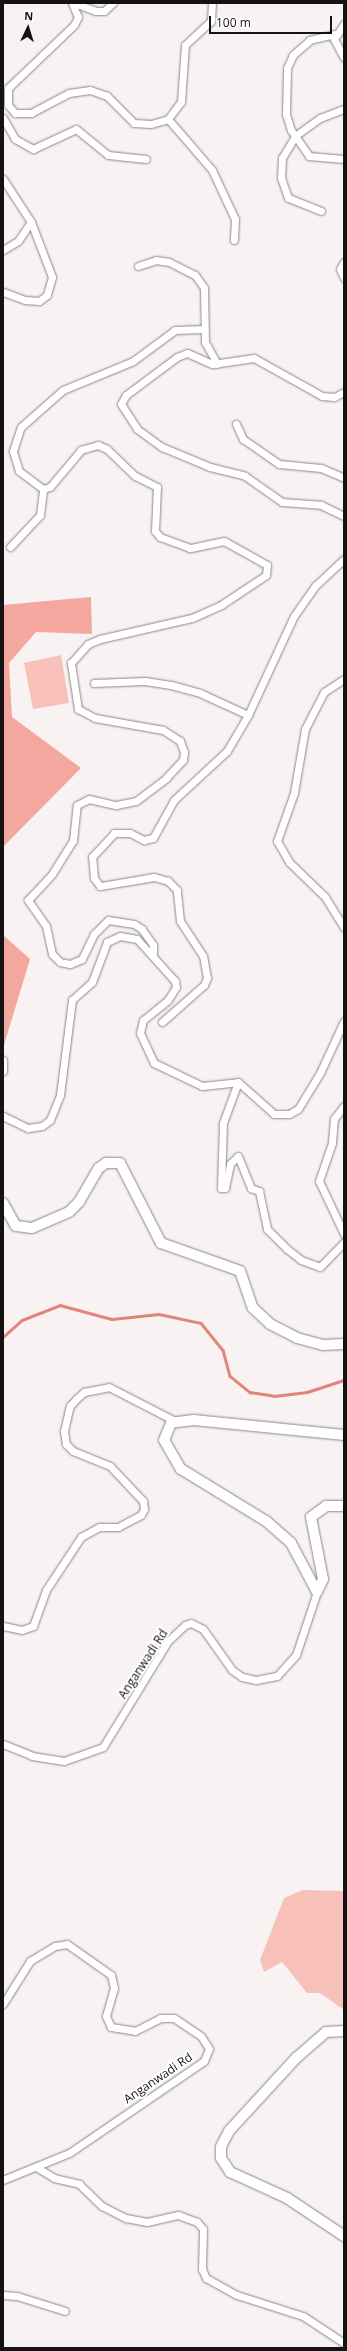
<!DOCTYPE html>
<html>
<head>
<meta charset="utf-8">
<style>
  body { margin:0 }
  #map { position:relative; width:347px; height:2351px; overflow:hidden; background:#f9f2f2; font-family:"Open Sans",sans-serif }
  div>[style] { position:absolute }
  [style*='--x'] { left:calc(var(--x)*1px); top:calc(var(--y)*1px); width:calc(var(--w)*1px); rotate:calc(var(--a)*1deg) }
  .green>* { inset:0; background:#f7c1ba }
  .forest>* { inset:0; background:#f4a79e }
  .stream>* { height:2.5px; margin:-1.25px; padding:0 1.25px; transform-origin:1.25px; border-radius:1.25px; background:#e1847a }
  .roads { filter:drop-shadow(0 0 1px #8b8585) drop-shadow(0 0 1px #8b8585) }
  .street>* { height:7px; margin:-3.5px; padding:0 3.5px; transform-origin:3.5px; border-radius:3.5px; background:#fff }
  .secondary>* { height:10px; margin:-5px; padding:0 5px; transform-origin:5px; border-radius:5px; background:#fff }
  span { translate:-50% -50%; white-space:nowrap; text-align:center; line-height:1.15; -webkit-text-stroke:4px #fff; paint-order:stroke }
  .street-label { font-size:12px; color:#141212 }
  .frame { position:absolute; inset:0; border:4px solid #141212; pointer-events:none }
  .north { position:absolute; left:8px; top:8px; width:40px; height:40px; -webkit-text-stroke:3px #fff; paint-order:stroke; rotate:4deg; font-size:11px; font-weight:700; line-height:16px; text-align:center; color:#141212 }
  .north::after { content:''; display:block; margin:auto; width:14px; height:18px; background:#141212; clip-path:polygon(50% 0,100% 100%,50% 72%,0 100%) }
  .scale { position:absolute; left:209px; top:16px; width:123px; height:18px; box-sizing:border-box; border:2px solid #141212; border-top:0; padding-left:5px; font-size:12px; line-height:14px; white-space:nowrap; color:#141212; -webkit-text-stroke:3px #fff; paint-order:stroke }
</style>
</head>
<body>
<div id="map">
  <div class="green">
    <div style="clip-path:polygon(61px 655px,69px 703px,33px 709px,24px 663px)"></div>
    <div style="clip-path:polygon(303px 1890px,344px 1891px,344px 2010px,320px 1993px,307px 1993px,282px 1962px,264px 1972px,260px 1960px,284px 1898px)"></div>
  </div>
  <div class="forest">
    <div style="clip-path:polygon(91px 597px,92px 634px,36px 632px,9px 663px,12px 717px,81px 768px,3px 847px,3px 605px)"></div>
    <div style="clip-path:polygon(3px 935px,30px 959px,4px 1045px,3px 1045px)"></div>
  </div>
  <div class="stream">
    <div style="--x:3;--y:1337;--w:25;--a:-42"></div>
    <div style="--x:22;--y:1320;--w:41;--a:-21.5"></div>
    <div style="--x:60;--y:1305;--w:54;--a:15.1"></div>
    <div style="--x:112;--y:1319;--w:47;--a:-6.1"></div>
    <div style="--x:159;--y:1314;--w:43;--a:12.1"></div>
    <div style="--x:201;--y:1323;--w:35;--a:51"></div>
    <div style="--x:223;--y:1350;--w:27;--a:75"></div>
    <div style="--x:230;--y:1376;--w:26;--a:39"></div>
    <div style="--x:250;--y:1392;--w:24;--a:9"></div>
    <div style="--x:274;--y:1396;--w:33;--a:-7"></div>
    <div style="--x:307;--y:1392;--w:39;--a:-18"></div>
  </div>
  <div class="roads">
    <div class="street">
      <div style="--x:72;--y:3;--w:15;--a:67"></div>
      <div style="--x:78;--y:17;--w:9;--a:117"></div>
      <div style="--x:74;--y:25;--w:91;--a:136.3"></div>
      <div style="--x:8;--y:88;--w:17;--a:90"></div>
      <div style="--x:8;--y:105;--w:11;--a:49"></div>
      <div style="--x:15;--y:113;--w:16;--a:0"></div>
      <div style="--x:31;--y:113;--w:43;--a:-27.8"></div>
      <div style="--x:69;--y:93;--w:21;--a:-8"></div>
      <div style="--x:90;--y:90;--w:18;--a:19"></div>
      <div style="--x:107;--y:96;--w:38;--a:45"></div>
      <div style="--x:134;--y:123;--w:17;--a:3"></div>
      <div style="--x:151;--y:124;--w:18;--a:-16"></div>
      <div style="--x:168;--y:119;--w:21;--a:-53"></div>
      <div style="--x:181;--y:102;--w:57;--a:-86"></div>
      <div style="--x:185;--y:45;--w:35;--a:-43"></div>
      <div style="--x:211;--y:21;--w:18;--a:-87"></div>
      <div style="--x:74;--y:3;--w:23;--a:20"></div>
      <div style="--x:96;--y:11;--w:8;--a:0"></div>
      <div style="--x:104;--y:11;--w:12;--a:-42"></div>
      <div style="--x:344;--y:24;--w:18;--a:124"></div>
      <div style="--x:334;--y:39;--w:21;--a:62"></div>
      <div style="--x:335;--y:34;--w:26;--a:167"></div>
      <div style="--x:310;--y:40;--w:23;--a:139"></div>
      <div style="--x:293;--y:55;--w:14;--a:115"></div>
      <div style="--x:287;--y:68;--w:46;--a:91.2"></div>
      <div style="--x:286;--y:114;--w:17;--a:73"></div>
      <div style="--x:291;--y:130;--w:32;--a:55"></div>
      <div style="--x:309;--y:156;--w:35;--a:5"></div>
      <div style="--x:3;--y:118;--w:24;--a:60"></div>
      <div style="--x:15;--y:139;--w:21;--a:29"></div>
      <div style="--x:33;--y:149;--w:47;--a:-24.9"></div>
      <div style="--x:76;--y:129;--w:41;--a:39.1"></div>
      <div style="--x:108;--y:155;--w:38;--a:6"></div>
      <div style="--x:168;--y:119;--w:67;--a:49.2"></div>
      <div style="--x:212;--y:170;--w:54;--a:64.9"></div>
      <div style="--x:235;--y:219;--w:21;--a:93"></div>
      <div style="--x:3;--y:179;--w:51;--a:56.9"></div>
      <div style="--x:31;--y:222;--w:59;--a:69.1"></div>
      <div style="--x:52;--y:277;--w:19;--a:106"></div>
      <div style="--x:47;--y:295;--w:10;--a:143"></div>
      <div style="--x:39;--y:301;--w:14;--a:-176"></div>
      <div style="--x:25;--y:300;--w:23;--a:-160"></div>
      <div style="--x:321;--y:211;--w:35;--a:-158"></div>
      <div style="--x:288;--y:198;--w:21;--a:-109"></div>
      <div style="--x:281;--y:178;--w:20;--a:-87"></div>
      <div style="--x:282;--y:158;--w:26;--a:-59"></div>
      <div style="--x:295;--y:136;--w:31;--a:-36"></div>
      <div style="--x:320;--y:118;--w:26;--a:-21"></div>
      <div style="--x:3;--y:250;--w:17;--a:-31"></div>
      <div style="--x:18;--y:241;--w:23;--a:-56"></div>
      <div style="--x:344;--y:262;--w:8;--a:120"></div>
      <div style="--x:340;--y:269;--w:10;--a:66"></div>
      <div style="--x:138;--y:266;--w:19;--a:-18"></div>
      <div style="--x:156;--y:260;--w:13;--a:9"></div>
      <div style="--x:169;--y:262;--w:29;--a:27"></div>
      <div style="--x:195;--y:275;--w:16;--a:55"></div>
      <div style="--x:204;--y:288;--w:54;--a:88.9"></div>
      <div style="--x:205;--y:342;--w:25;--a:61"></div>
      <div style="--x:344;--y:392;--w:11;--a:153"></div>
      <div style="--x:334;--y:397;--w:12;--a:-175"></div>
      <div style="--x:322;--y:396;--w:78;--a:-150.8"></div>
      <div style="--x:254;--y:358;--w:42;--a:171.9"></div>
      <div style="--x:212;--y:364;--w:27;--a:-156"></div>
      <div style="--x:187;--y:353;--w:11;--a:158"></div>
      <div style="--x:177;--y:357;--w:64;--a:143.3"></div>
      <div style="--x:126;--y:395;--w:10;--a:119"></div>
      <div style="--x:121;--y:404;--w:30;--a:57"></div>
      <div style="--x:137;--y:429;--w:31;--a:36"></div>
      <div style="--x:162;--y:447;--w:52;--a:22.6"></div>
      <div style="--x:210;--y:467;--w:36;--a:14"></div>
      <div style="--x:245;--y:476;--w:45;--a:35.1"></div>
      <div style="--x:282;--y:502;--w:39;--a:4"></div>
      <div style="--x:321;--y:505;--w:25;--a:26"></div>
      <div style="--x:236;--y:424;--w:17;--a:65"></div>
      <div style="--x:243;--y:439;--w:44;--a:34.8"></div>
      <div style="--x:279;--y:464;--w:42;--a:5.4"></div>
      <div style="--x:321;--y:468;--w:25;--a:23"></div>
      <div style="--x:10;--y:547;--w:44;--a:-46.8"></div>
      <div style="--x:40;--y:515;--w:26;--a:-83"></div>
      <div style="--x:344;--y:679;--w:24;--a:147"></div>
      <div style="--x:324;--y:692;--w:42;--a:117.2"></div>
      <div style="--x:305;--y:729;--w:65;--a:99.8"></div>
      <div style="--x:294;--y:793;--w:51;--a:109.5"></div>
      <div style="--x:277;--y:841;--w:24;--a:60"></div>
      <div style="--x:289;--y:862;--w:50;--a:44.2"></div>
      <div style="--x:325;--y:897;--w:36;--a:58"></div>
      <div style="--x:94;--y:683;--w:51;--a:-2.2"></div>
      <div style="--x:145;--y:681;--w:26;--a:9"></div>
      <div style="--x:171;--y:685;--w:30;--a:15"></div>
      <div style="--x:200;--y:693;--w:53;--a:24.6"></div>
      <div style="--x:153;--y:955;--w:10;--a:-90"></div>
      <div style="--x:153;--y:945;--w:19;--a:-125"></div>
      <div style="--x:142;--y:929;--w:9;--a:-148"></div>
      <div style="--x:134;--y:924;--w:26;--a:-171"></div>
      <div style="--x:108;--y:920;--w:20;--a:135"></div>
      <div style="--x:94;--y:934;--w:28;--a:116"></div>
      <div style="--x:82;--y:959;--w:13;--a:157"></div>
      <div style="--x:70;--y:964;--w:10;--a:-169"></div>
      <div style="--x:60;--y:962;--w:11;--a:-135"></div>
      <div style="--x:52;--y:954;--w:29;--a:-102"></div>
      <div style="--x:46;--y:926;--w:32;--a:-125"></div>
      <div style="--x:28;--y:900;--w:35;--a:-47"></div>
      <div style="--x:52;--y:874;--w:39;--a:-58"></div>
      <div style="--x:73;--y:841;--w:36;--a:-84"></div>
      <div style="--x:77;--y:805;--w:13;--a:-27"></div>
      <div style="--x:89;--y:799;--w:28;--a:13"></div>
      <div style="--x:116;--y:805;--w:20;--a:-11"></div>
      <div style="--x:136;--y:801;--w:38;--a:-37"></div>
      <div style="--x:166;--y:778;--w:25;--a:-47"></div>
      <div style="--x:183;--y:760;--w:8;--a:-83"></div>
      <div style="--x:184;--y:752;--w:12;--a:-110"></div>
      <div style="--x:180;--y:741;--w:20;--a:-147"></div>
      <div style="--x:163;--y:730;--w:69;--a:-170"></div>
      <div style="--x:95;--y:718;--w:19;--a:-152"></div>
      <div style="--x:78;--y:709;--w:47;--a:-98.7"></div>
      <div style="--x:71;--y:663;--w:25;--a:-48"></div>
      <div style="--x:88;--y:644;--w:13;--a:-23"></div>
      <div style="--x:100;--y:639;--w:94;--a:-12.9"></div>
      <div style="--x:192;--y:618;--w:32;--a:-24"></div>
      <div style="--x:221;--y:605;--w:54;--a:-33.7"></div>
      <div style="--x:266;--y:575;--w:10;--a:-84"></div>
      <div style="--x:267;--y:565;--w:49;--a:-150.8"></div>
      <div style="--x:224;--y:541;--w:35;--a:168"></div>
      <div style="--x:190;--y:548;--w:32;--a:-160"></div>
      <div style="--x:160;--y:537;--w:8;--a:-130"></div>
      <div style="--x:155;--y:531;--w:44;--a:-87.4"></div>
      <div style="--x:157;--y:487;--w:25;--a:-153"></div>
      <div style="--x:135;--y:476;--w:39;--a:-136"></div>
      <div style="--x:107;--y:449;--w:10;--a:-156"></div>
      <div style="--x:98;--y:445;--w:18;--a:164"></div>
      <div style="--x:81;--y:450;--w:48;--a:130"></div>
      <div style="--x:50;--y:487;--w:7;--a:164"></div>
      <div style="--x:43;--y:489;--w:30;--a:-143"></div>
      <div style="--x:19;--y:471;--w:21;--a:-107"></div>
      <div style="--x:13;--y:451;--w:25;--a:-72"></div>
      <div style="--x:21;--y:427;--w:56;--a:-41.4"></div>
      <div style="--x:63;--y:390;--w:76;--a:-22.5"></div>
      <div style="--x:133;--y:361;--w:52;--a:-36.4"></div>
      <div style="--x:175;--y:330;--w:29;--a:-2"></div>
      <div style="--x:162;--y:1022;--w:56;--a:-41.4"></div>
      <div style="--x:204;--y:985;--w:8;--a:-67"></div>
      <div style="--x:207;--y:978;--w:22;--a:-100"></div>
      <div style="--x:203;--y:956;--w:42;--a:-123.3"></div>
      <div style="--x:180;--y:921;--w:31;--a:-96"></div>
      <div style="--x:177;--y:890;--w:13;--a:-135"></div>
      <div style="--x:168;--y:881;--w:15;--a:-164"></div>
      <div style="--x:154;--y:877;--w:55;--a:170.5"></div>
      <div style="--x:100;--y:886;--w:10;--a:-127"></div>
      <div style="--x:94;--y:878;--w:21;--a:-95"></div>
      <div style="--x:92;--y:857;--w:33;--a:-47"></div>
      <div style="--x:114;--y:833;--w:16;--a:0"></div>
      <div style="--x:130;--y:833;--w:16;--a:27"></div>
      <div style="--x:144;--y:840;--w:9;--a:-13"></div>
      <div style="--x:153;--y:838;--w:43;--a:-61.1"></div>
      <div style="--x:174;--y:800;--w:72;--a:-42.8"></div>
      <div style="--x:227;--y:751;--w:42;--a:-59.7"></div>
      <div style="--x:248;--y:715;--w:109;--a:-65.1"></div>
      <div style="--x:294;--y:616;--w:37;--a:-55"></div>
      <div style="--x:315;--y:586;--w:40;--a:-43"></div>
      <div style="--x:3;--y:1060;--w:11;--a:90"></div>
      <div style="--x:238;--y:1082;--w:44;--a:110.1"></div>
      <div style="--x:223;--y:1123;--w:65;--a:91.8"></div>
      <div style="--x:221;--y:1188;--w:4;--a:0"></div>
      <div style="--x:225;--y:1188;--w:25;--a:-78"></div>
      <div style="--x:230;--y:1164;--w:11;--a:-45"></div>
      <div style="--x:238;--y:1156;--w:35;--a:68"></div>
      <div style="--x:251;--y:1188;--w:9;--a:21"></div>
      <div style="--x:259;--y:1191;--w:39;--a:78"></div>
      <div style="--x:267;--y:1229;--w:28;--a:45"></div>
      <div style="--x:287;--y:1249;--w:18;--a:38"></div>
      <div style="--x:301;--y:1260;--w:20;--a:20"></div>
      <div style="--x:320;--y:1267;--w:35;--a:-46"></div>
      <div style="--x:344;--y:1106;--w:16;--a:128"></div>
      <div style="--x:334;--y:1119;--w:24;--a:95"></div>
      <div style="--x:332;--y:1143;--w:40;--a:108.9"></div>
      <div style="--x:319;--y:1181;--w:59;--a:64.7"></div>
      <div style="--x:3;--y:1116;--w:28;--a:26"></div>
      <div style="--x:28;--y:1128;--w:14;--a:-8"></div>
      <div style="--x:42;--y:1126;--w:10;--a:-37"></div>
      <div style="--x:50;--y:1120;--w:27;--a:-68"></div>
      <div style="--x:60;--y:1095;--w:96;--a:-82.8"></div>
      <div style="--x:72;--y:1000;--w:27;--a:-42"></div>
      <div style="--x:92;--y:982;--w:43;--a:-69.4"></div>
      <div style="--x:107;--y:942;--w:14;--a:-25"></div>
      <div style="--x:120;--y:936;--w:17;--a:10"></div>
      <div style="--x:137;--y:939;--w:57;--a:47.9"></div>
      <div style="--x:175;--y:981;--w:6;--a:81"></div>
      <div style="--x:176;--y:987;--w:15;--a:122"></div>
      <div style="--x:168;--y:1000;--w:32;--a:141"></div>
      <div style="--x:143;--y:1020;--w:13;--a:103"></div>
      <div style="--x:140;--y:1033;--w:33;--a:65"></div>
      <div style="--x:154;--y:1063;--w:53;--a:25.6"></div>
      <div style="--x:202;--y:1086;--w:36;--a:-6"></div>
      <div style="--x:238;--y:1082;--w:48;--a:41.6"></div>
      <div style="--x:274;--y:1114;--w:15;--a:0"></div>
      <div style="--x:289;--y:1114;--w:10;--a:-29"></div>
      <div style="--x:298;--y:1109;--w:42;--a:-58.6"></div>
      <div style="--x:320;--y:1073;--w:57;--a:-65.2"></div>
      <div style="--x:3;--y:1626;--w:19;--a:12"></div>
      <div style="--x:22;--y:1630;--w:12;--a:-20"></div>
      <div style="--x:33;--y:1626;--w:38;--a:-70"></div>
      <div style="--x:46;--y:1590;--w:64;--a:-56.6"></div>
      <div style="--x:81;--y:1537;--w:21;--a:-29"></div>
      <div style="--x:99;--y:1527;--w:19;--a:0"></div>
      <div style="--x:118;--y:1527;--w:26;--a:-28"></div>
      <div style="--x:141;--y:1515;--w:7;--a:-63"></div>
      <div style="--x:144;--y:1509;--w:8;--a:-97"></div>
      <div style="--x:143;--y:1501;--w:48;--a:-133.3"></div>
      <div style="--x:110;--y:1466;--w:40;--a:-158"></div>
      <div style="--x:73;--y:1451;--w:10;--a:-135"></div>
      <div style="--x:66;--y:1444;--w:13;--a:-99"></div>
      <div style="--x:64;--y:1431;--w:26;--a:-77"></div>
      <div style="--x:70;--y:1406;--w:9;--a:-49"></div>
      <div style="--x:76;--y:1399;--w:11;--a:-41"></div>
      <div style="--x:84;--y:1392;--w:25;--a:-11"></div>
      <div style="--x:109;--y:1387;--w:74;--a:27.3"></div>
      <div style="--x:3;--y:1744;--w:31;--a:22"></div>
      <div style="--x:32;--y:1756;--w:32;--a:9"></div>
      <div style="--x:64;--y:1761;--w:41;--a:-19.7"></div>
      <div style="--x:103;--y:1747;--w:124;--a:-58.5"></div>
      <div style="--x:168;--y:1641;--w:23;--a:-43"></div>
      <div style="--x:185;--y:1625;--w:6;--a:-18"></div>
      <div style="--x:191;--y:1623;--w:13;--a:27"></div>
      <div style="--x:203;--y:1629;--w:50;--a:54.7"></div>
      <div style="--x:232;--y:1670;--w:12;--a:35"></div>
      <div style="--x:242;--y:1677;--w:14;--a:12"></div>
      <div style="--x:256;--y:1680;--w:21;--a:-11"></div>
      <div style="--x:277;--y:1676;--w:28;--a:-48"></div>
      <div style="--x:296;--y:1655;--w:66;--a:-71.6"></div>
      <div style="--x:3;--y:2004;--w:51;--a:-57.9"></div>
      <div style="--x:30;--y:1961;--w:29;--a:-31"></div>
      <div style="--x:55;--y:1946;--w:12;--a:-9"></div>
      <div style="--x:67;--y:1944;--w:54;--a:35.2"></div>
      <div style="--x:111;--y:1975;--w:13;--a:77"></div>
      <div style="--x:114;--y:1988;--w:29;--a:106"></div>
      <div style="--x:106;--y:2016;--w:12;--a:66"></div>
      <div style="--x:111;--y:2027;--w:24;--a:9"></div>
      <div style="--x:135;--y:2031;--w:28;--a:-27"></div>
      <div style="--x:160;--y:2018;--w:14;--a:0"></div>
      <div style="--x:174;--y:2018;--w:32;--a:34"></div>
      <div style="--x:201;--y:2036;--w:15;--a:58"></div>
      <div style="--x:209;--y:2049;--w:13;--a:113"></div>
      <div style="--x:204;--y:2061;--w:163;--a:145.7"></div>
      <div style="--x:69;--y:2153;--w:71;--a:157.8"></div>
      <div style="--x:36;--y:2167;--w:21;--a:31"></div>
      <div style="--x:54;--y:2178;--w:26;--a:13"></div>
      <div style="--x:79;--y:2184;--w:32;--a:44"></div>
      <div style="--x:102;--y:2206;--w:27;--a:27"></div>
      <div style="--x:126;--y:2218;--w:21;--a:11"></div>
      <div style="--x:147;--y:2222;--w:32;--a:-13"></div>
      <div style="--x:178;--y:2215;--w:20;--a:20"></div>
      <div style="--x:197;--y:2222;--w:9;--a:49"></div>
      <div style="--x:203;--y:2229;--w:40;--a:91.4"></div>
      <div style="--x:202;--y:2269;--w:10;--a:66"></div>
      <div style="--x:206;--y:2278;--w:35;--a:29"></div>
      <div style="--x:237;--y:2295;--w:69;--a:17.7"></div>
      <div style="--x:303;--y:2316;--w:49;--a:33.4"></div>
      <div style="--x:3;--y:2295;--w:14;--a:4"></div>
      <div style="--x:17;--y:2296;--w:50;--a:17.4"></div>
    </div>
    <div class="secondary">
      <div style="--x:3;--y:1203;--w:26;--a:61"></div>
      <div style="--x:16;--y:1226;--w:16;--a:7"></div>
      <div style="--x:32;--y:1228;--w:40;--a:-23.4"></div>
      <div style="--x:69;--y:1212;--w:14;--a:-45"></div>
      <div style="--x:79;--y:1202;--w:39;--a:-60"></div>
      <div style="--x:99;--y:1168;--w:9;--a:-36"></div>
      <div style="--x:106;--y:1163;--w:14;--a:0"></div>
      <div style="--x:120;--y:1163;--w:90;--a:62.9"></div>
      <div style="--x:161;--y:1243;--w:84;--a:19.5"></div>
      <div style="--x:240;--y:1271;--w:39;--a:71"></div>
      <div style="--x:253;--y:1308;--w:23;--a:43"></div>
      <div style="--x:270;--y:1324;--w:30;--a:27"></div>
      <div style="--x:297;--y:1338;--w:27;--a:15"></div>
      <div style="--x:323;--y:1345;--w:21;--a:-3"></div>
      <div style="--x:344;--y:1435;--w:151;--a:-174.3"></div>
      <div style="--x:194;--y:1420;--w:23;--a:173"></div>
      <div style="--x:171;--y:1423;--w:18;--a:112"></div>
      <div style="--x:164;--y:1440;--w:34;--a:60"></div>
      <div style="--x:181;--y:1469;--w:100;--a:31.5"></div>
      <div style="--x:266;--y:1521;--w:33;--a:41"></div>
      <div style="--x:291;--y:1543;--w:55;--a:62"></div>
      <div style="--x:317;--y:1592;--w:14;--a:-65"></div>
      <div style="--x:323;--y:1579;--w:63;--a:-101"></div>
      <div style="--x:311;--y:1517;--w:19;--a:-36"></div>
      <div style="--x:326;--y:1506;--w:18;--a:0"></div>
      <div style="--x:344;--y:2031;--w:18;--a:177"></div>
      <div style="--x:326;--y:2032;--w:38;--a:139"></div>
      <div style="--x:297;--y:2057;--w:100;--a:132.6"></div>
      <div style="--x:229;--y:2131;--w:18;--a:117"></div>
      <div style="--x:221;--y:2147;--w:11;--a:90"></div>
      <div style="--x:221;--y:2158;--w:17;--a:57"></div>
      <div style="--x:230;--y:2172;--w:63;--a:24.5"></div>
      <div style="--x:287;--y:2198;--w:69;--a:33.7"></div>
    </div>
  </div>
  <div class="street-label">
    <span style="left:143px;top:1664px;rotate:-57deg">Anganwadi Rd</span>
    <span style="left:158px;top:2078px;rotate:-34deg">Anganwadi Rd</span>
  </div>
  <div class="frame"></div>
  <div class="north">N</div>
  <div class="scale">100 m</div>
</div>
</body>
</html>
